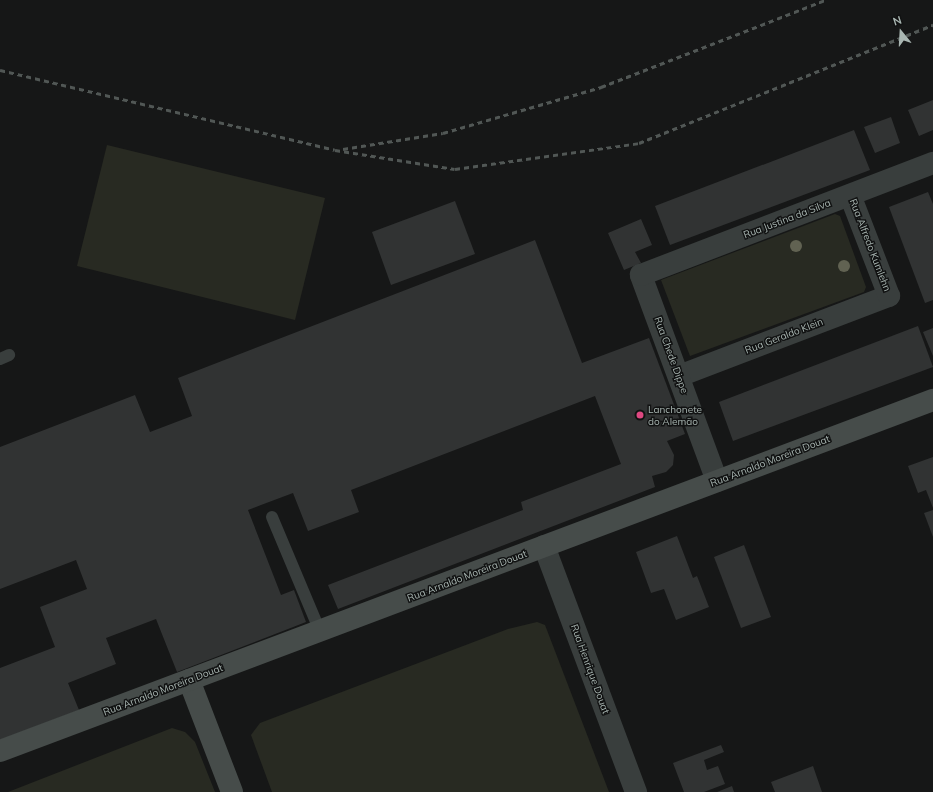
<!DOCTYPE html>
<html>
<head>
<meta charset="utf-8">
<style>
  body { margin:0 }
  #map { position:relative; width:933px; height:792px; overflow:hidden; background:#161717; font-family:Mulish,sans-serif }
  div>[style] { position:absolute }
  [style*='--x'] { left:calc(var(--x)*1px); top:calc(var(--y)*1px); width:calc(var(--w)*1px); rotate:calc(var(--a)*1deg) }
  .green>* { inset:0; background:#282a22 }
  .building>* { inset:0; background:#313333 }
  .lane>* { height:12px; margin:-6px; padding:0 6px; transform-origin:6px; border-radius:6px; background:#393e3d }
  .street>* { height:22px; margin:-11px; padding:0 11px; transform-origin:11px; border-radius:11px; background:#393e3d }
  .secondary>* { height:22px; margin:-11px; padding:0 11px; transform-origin:11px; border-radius:11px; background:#464c4a }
  .rail>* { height:3px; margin-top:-1.5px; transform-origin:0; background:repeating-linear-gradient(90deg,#515755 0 5px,transparent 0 9px) }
  .trees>* { width:12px; height:12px; margin:-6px; border-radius:50%; background:#616252 }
  .dots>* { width:11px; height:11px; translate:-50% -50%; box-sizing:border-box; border:2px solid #111212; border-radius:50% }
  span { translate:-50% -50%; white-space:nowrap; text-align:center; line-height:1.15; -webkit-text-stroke:3px #111212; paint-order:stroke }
  .street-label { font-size:10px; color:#a9b6b2 }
  .poi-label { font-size:10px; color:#a9b6b2 }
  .left { translate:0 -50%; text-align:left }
  .north { position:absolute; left:881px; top:12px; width:40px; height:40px; -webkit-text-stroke:3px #111212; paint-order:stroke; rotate:342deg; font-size:11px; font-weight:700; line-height:16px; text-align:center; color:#a9b6b2 }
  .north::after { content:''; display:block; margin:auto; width:14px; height:18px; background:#a9b6b2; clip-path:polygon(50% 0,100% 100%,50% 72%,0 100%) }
</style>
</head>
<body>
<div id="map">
  <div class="green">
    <div style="clip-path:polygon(107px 145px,325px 198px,295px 320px,77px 266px)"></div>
    <div style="clip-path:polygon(835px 214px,840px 216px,866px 287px,864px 292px,690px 356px,661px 280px)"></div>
    <div style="clip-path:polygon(537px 622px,545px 625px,609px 792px,272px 792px,251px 735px,260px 723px,508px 629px)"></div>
    <div style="clip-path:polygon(172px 728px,185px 732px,195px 742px,215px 792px,8px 792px)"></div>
  </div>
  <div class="building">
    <div style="clip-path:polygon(933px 100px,933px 130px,919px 136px,908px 110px)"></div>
    <div style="clip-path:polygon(891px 117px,900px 143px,875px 153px,864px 127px)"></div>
    <div style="clip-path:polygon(854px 130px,870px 170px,670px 245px,655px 206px)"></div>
    <div style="clip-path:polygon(928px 192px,933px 204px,933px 300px,925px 303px,889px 207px)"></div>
    <div style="clip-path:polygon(455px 201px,475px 254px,391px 285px,372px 232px)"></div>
    <div style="clip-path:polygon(641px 219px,652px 245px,635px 252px,641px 263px,624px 270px,608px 233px)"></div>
    <div style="clip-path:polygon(535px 240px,582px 363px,649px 338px,685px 434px,667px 441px,674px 455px,673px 465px,666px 472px,652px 476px,655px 487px,338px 609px,328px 585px,523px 510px,521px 502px,621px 464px,595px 396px,351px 490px,359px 512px,308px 531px,293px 493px,261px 505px,248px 510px,281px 595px,294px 590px,306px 622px,177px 672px,156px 619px,106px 638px,116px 664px,68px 683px,79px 710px,0 740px,0 668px,55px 647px,40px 607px,87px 589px,76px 560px,0 589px,0 447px,135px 395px,150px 432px,192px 416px,178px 378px)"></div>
    <div style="clip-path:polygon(918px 326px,933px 367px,733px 441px,719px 402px)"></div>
    <div style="clip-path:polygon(933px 328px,933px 356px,923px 332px)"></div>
    <div style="clip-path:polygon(933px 457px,933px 508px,926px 490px,918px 493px,908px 466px)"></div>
    <div style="clip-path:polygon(933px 510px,933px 537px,924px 513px)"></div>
    <div style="clip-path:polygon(677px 536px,693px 578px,697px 576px,709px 607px,676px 620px,664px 589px,651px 593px,636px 552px)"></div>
    <div style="clip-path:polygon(744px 545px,771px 617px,741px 628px,714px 557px)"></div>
    <div style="clip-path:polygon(721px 745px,724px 752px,704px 760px,707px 770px,718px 766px,725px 784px,704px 792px,684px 792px,673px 763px)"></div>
    <div style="clip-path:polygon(813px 766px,822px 792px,775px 792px,771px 782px)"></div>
    <div style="clip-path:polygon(732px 786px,734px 792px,717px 792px)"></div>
  </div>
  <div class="lane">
    <div style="--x:0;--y:359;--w:10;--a:-24"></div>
    <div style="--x:272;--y:517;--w:124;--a:67.2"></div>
  </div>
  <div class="street">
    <div style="--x:679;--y:376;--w:225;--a:-20.9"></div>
    <div style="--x:889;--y:296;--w:108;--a:-111.1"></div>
    <div style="--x:717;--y:481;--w:220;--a:-110.3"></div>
    <div style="--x:641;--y:275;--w:313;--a:-21"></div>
    <div style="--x:544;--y:546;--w:263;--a:69.5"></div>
  </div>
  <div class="secondary">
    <div style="--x:189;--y:680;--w:120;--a:69"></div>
    <div style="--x:0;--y:751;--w:997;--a:-20.62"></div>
  </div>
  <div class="rail">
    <div style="--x:0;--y:70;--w:344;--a:13.4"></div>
    <div style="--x:335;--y:150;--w:121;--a:9"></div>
    <div style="--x:455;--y:169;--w:186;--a:-8"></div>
    <div style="--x:639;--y:143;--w:317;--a:-21.9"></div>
    <div style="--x:343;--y:149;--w:101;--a:-9.1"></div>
    <div style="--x:443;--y:133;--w:165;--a:-16.2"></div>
    <div style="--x:601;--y:87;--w:240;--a:-21.2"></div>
  </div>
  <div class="trees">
    <div style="left:796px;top:246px"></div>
    <div style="left:844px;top:266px"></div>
  </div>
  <div class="dots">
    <div style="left:640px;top:415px;background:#de4881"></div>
  </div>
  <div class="street-label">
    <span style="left:787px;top:219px;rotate:-21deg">Rua Justina da Silva</span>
    <span style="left:870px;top:245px;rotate:69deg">Rua Alfredo Kumlehn</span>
    <span style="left:784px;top:336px;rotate:-21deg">Rua Geraldo Klein</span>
    <span style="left:671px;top:355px;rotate:70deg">Rua Chede Dippe</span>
    <span style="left:770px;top:461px;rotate:-21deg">Rua Arnaldo Moreira Douat</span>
    <span style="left:467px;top:576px;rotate:-21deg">Rua Arnaldo Moreira Douat</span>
    <span style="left:590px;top:669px;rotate:70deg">Rua Henrique Douat</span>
    <span style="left:163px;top:690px;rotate:-21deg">Rua Arnaldo Moreira Douat</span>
  </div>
  <div class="poi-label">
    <span class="left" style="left:648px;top:415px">Lanchonete<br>do Alemão</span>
  </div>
  <div class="north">N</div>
</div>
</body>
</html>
